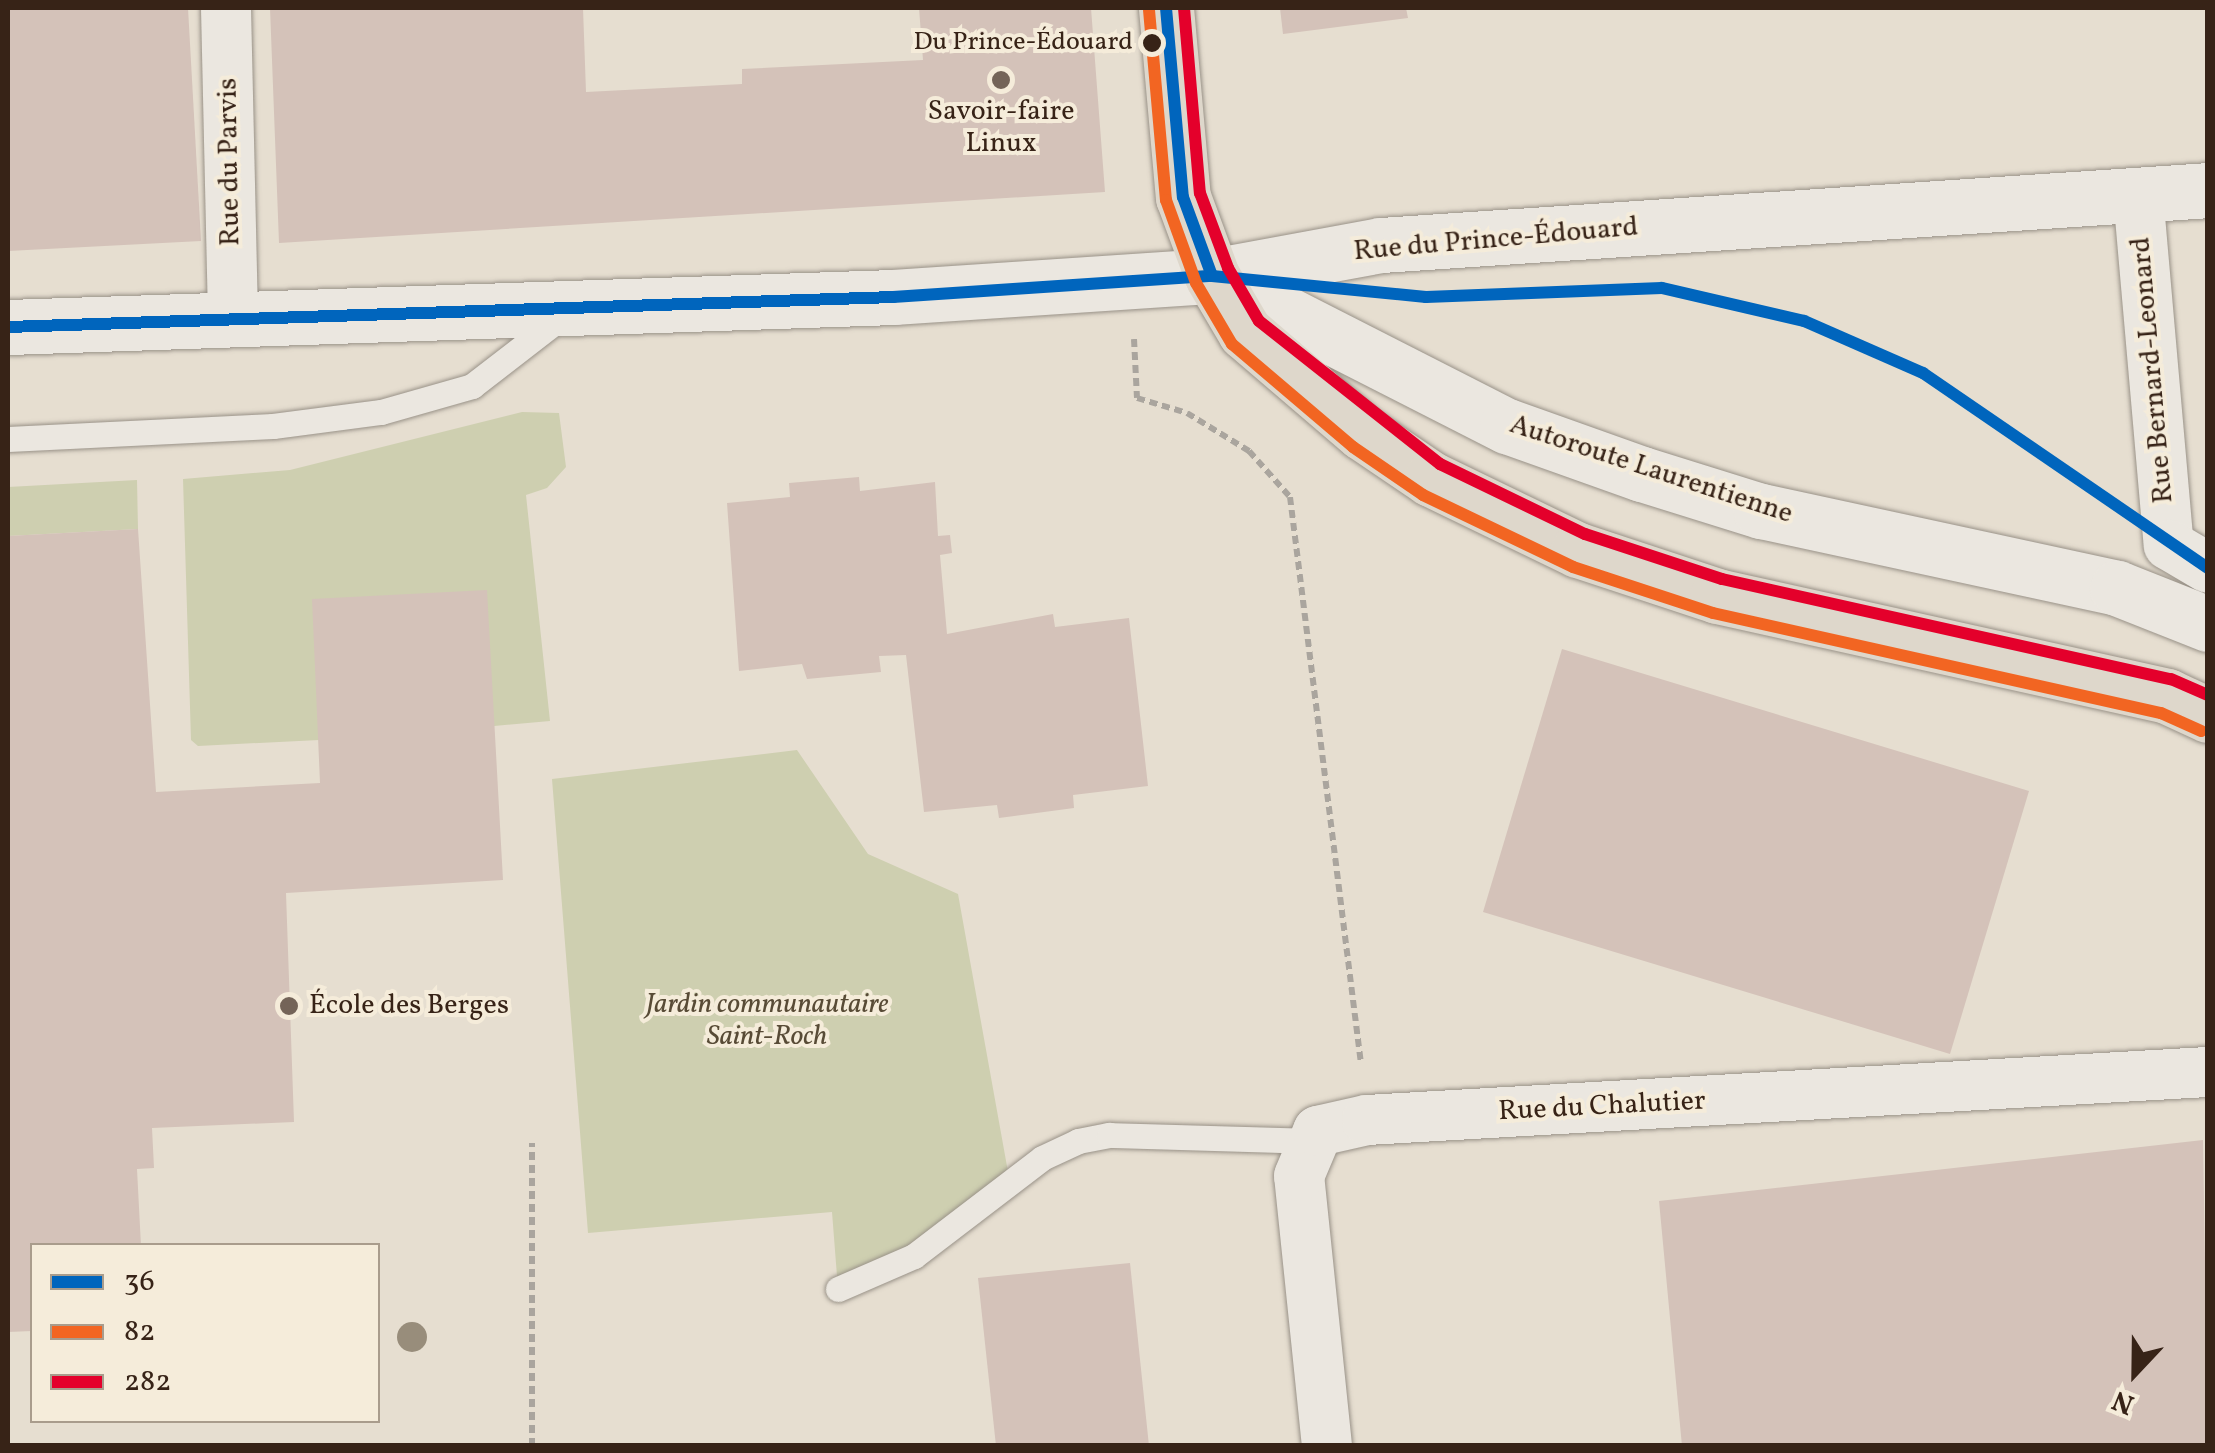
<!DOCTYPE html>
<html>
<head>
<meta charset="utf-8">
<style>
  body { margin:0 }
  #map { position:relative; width:2215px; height:1453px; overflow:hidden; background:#e6ded0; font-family:Vollkorn,serif }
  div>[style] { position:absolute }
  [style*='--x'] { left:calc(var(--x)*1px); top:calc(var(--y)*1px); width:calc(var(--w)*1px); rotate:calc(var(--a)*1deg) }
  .green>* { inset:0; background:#cecfb0 }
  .building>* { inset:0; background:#d4c2b9 }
  .path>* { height:6px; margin-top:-3px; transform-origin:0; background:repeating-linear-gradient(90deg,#aaa59e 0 8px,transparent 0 13px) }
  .roads { filter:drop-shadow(0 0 2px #999288) drop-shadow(0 0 2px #999288) }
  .lane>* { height:25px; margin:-12.5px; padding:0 12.5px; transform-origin:12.5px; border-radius:12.5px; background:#ebe7e0 }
  .street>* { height:50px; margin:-25px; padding:0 25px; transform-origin:25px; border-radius:25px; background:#ebe7e0 }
  .secondary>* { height:55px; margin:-27.5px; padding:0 27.5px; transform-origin:27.5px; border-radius:27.5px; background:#ebe7e0 }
  .primary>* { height:55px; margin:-27.5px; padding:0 27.5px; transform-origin:27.5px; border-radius:27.5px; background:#ded7cb }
  .bus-1>* { height:12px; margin:-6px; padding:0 6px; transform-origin:6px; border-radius:6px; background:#0065bd }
  .bus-2>* { height:12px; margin:-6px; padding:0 6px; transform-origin:6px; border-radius:6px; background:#f26522 }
  .bus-3>* { height:12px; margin:-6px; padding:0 6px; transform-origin:6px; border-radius:6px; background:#e4002b }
  .trees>* { width:30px; height:30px; margin:-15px; border-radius:50%; background:#988d7b }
  .dots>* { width:28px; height:28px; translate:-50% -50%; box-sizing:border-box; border:5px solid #f5ecda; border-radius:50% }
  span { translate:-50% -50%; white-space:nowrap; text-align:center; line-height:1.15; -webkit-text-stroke:8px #f5ecda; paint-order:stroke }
  .bus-label { font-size:26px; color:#372317 }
  .right { translate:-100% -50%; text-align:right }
  .poi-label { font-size:28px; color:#372317 }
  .left { translate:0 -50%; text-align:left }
  .street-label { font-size:28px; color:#372317 }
  .park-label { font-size:28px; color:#584b36; font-style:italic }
  .frame { position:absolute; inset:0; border:10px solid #372317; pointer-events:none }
  .legend { position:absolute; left:30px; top:1243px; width:350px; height:180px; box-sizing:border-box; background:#f5ecda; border:2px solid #a99c8c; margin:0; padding:12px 18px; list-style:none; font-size:30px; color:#372317 }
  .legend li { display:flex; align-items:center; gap:20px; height:50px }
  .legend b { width:50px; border:2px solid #a99c8c }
  .north { position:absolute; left:2085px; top:1323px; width:100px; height:100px; -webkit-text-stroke:8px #f5ecda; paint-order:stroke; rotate:202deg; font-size:28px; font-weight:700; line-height:40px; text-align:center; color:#372317 }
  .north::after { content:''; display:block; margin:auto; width:35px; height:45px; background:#372317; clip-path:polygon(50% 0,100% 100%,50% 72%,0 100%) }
</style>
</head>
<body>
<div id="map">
  <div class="green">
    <div style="clip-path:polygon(522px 412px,559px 413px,566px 467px,547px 488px,526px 495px,550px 721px,494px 726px,313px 599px,319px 740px,198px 746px,191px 740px,183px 479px,290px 470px)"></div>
    <div style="clip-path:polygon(137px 480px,138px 529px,8px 536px,8px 487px)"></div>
    <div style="clip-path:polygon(797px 750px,868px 854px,958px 894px,1010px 1183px,838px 1289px,832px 1212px,588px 1233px,552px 779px)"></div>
  </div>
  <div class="building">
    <div style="clip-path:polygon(8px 8px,188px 8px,201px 241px,8px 251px)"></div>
    <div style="clip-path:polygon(270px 8px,583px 8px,586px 92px,742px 84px,742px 69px,923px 60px,919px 8px,1091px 8px,1105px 192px,279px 243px)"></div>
    <div style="clip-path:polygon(1280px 8px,1406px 8px,1408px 18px,1283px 34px)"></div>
    <div style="clip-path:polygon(859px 477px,860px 491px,935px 482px,938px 536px,950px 535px,952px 553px,940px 555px,947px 634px,1053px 614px,1055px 627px,1129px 618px,1148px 786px,1073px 795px,1074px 808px,999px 818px,997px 805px,924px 812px,906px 655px,879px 656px,881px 672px,807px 679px,802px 664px,739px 671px,727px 503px,790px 497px,789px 483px)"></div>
    <div style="clip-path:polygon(138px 529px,156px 792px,320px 783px,312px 599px,487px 590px,503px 880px,286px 893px,294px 1122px,152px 1128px,154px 1168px,137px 1169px,141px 1246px,32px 1246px,32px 1331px,8px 1332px,8px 536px)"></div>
    <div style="clip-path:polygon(1562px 649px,2029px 791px,1950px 1054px,1483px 912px)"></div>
    <div style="clip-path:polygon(2203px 1140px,2208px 1446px,1682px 1446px,1659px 1201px)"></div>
    <div style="clip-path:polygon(1130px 1263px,1149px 1446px,996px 1446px,978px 1278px)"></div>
  </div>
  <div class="path">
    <div style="--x:1134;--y:339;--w:59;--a:87.1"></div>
    <div style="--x:1137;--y:398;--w:52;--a:16.7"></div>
    <div style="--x:1187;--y:413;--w:73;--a:31.5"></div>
    <div style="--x:1249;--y:451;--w:62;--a:48.3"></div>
    <div style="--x:1290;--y:497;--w:571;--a:82.86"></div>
    <div style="--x:532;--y:1446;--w:303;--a:-90"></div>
  </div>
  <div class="roads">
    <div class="lane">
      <div style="--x:8;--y:439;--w:265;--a:-2.8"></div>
      <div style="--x:273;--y:426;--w:109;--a:-7.4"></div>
      <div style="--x:381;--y:412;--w:95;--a:-15.9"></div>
      <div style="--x:472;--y:386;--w:116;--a:-37.7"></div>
      <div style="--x:838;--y:1289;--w:83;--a:-23.5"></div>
      <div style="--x:914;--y:1256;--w:161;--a:-37.4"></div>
      <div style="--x:1042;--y:1158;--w:40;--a:-25"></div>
      <div style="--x:1078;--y:1141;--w:32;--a:-11"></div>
      <div style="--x:1109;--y:1135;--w:202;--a:1.7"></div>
    </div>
    <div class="street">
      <div style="--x:226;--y:8;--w:308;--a:88.7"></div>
      <div style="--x:2138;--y:194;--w:352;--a:85"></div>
      <div style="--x:2169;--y:545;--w:45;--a:30.5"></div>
      <div style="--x:1327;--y:1446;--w:271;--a:-95.9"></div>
      <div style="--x:1299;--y:1176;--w:49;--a:-67.1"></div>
      <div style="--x:1318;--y:1131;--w:50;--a:-12.7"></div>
      <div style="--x:1367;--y:1120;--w:842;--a:-3.27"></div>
    </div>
    <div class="secondary">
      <div style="--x:1212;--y:276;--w:331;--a:27"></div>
      <div style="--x:1507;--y:426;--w:143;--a:19.6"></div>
      <div style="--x:1642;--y:474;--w:125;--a:17.3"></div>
      <div style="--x:1761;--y:511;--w:364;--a:12.2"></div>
      <div style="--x:2117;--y:588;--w:98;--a:21.6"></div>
      <div style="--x:8;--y:327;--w:886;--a:-1.94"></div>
      <div style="--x:893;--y:297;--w:320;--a:-3.8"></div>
      <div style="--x:1212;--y:276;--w:172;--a:-10.4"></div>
      <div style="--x:1381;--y:245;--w:829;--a:-3.8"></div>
    </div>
    <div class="primary">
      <div style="--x:1166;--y:8;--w:190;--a:84.9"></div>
      <div style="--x:1183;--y:197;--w:84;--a:69.8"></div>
      <div style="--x:1212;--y:276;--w:65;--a:59.5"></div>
      <div style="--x:1245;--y:332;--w:155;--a:40.6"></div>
      <div style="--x:1363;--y:433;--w:82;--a:34.1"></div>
      <div style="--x:1431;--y:479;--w:163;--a:25.8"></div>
      <div style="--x:1578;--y:550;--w:146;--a:18.3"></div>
      <div style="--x:1717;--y:596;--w:461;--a:12.5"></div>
      <div style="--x:2167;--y:696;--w:45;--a:24.9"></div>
    </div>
  </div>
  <div class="bus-1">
    <div style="--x:1166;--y:8;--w:190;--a:84.9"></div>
    <div style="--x:1183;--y:197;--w:84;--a:69.8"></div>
    <div style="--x:8;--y:327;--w:886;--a:-1.94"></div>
    <div style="--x:893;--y:297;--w:320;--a:-3.8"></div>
    <div style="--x:1212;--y:276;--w:215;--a:5.6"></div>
    <div style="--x:1426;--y:297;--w:236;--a:-2.2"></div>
    <div style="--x:1662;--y:288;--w:146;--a:13.1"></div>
    <div style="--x:1804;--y:321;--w:130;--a:23.6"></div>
    <div style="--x:1923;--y:373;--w:345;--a:34.4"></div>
  </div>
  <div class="bus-2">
    <div style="--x:1149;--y:10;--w:191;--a:84.9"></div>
    <div style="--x:1166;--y:200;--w:88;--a:70.1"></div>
    <div style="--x:1196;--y:283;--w:71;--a:59.5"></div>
    <div style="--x:1232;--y:344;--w:159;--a:40.4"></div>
    <div style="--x:1353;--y:447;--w:85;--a:34.4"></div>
    <div style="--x:1423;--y:495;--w:166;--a:25.6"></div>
    <div style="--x:1573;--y:567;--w:147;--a:18.2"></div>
    <div style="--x:1713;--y:613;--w:459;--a:12.6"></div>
    <div style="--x:2161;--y:713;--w:44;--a:24.2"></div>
  </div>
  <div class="bus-3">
    <div style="--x:1184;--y:8;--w:186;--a:85.1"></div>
    <div style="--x:1200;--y:193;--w:80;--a:69.5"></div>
    <div style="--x:1228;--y:268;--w:61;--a:59.7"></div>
    <div style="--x:1259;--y:321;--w:231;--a:38.3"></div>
    <div style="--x:1440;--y:464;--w:161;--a:25.8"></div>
    <div style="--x:1585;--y:534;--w:144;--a:18.2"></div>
    <div style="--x:1722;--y:579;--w:460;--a:12.6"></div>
    <div style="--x:2171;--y:679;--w:40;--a:23.4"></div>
  </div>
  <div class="trees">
    <div style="left:412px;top:1337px"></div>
  </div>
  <div class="dots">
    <div style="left:1152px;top:43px;background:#372317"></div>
    <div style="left:1001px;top:80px;background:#746458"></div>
    <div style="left:289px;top:1006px;background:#746458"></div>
  </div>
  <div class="bus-label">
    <span class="right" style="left:1133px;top:43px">Du Prince-Édouard</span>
  </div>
  <div class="poi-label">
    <span style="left:1001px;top:128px">Savoir-faire<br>Linux</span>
    <span class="left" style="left:309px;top:1006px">École des Berges</span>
  </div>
  <div class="street-label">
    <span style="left:230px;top:162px;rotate:-91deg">Rue du Parvis</span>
    <span style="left:1496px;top:240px;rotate:-5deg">Rue du Prince-Édouard</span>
    <span style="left:2153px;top:370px;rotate:-95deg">Rue Bernard-Leonard</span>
    <span style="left:1651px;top:470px;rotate:18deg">Autoroute Laurentienne</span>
    <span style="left:1602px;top:1107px;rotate:-3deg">Rue du Chalutier</span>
  </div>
  <div class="park-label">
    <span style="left:767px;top:1021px">Jardin communautaire<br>Saint-Roch</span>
  </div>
  <div class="frame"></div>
  <ul class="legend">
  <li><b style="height:12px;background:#0065bd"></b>36</li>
  <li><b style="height:12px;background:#f26522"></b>82</li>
  <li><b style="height:12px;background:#e4002b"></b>282</li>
  </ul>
  <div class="north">N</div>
</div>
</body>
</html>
